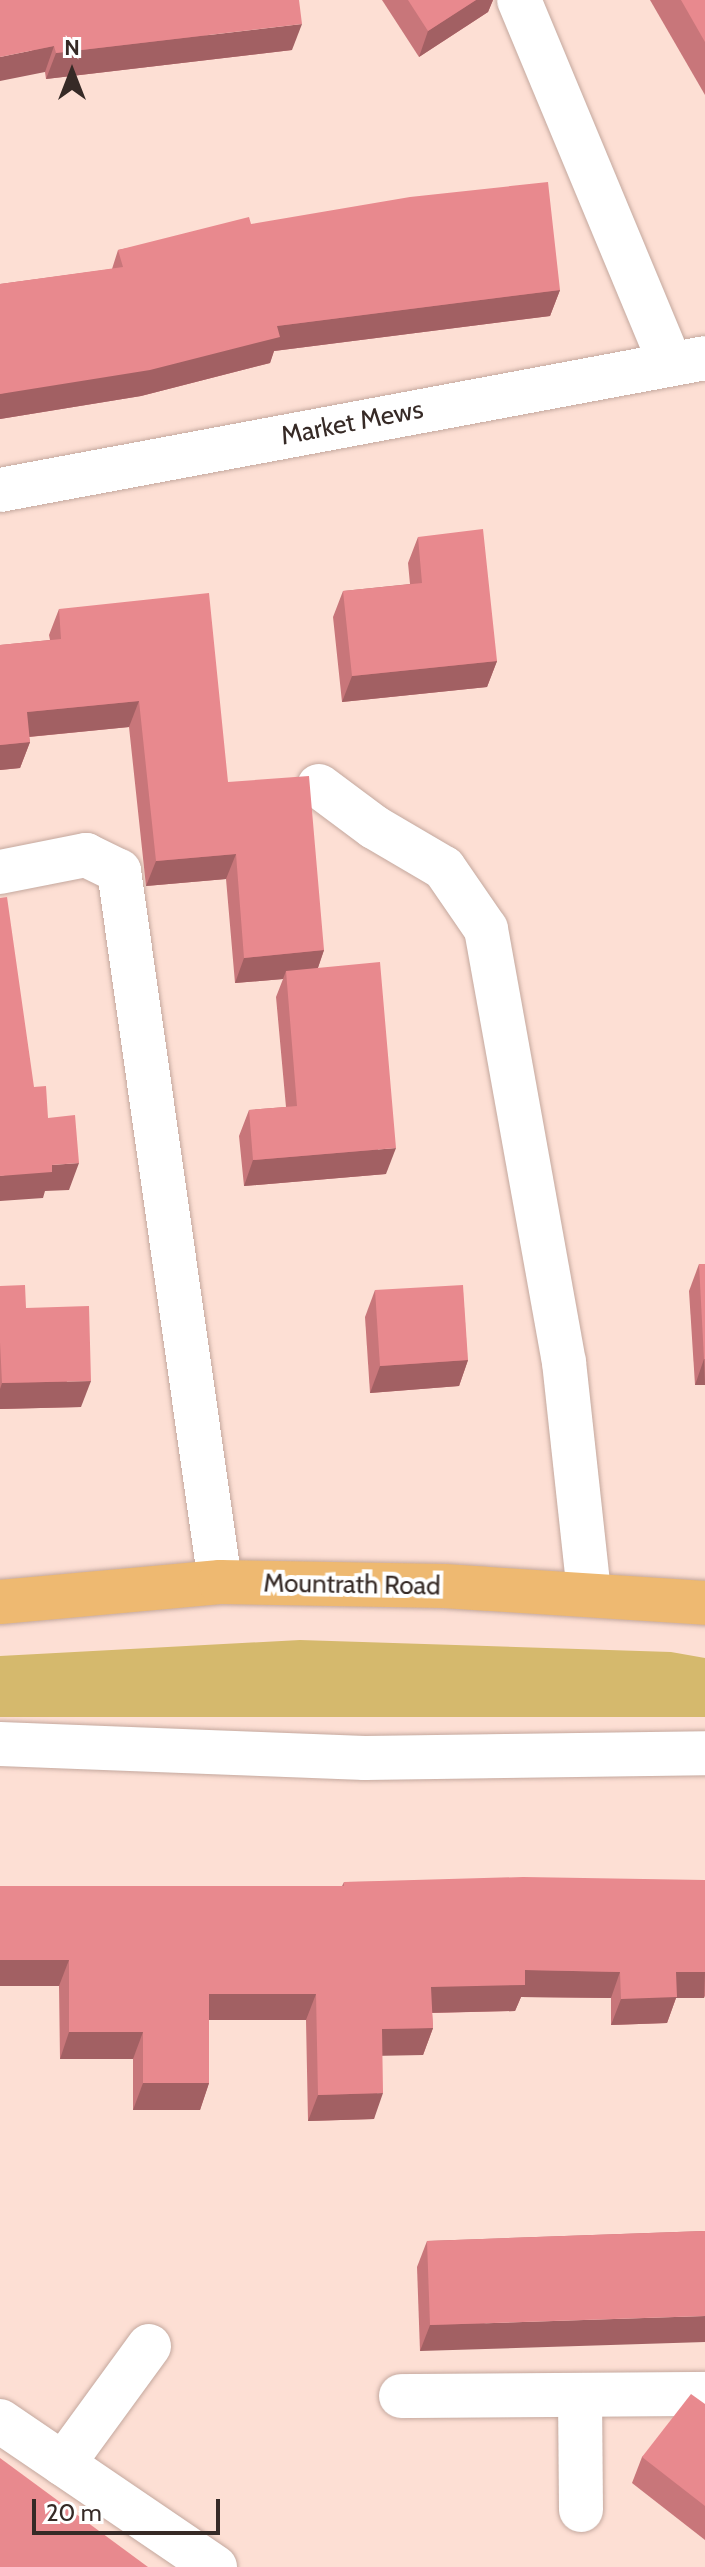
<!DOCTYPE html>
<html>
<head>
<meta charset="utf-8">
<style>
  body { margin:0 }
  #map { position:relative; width:705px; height:2567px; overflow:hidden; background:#fddfd4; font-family:Cabin,sans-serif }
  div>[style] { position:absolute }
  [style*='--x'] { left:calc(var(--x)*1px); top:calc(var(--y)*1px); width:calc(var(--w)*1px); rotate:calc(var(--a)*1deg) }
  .green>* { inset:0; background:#d5b96d }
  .roads { filter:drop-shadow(0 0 2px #c4a89e) drop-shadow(0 0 2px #c4a89e) }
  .minor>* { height:44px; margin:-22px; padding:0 22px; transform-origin:22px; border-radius:22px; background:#fff }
  .major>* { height:44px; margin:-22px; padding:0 22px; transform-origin:22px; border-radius:22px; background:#eeb971 }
  .wall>* { inset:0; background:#c8767a }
  .shaded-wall>* { inset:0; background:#a26063 }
  .building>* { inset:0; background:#e8898e }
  span { translate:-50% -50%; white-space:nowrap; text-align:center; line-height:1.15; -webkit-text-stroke:8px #fff; paint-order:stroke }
  .street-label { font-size:26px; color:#362a26 }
  .north { position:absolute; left:32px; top:32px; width:80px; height:80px; -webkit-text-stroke:6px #fff; paint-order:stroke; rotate:0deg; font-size:22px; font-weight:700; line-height:32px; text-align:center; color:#362a26 }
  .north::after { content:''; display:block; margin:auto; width:28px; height:36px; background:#362a26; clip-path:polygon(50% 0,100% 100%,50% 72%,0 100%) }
  .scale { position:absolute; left:32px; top:2499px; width:188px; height:36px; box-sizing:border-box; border:4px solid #362a26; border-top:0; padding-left:10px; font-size:24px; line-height:28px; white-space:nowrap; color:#362a26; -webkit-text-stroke:6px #fff; paint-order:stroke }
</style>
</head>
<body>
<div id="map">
  <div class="green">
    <div style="clip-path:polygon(300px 1640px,671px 1652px,705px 1658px,705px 1717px,0 1717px,0 1656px)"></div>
  </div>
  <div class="roads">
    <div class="minor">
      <div style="--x:519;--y:0;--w:392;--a:67.4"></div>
      <div style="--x:0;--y:490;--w:717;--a:-10.6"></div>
      <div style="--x:319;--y:786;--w:69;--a:36.7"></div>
      <div style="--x:374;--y:827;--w:81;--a:30.4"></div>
      <div style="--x:444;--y:868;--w:74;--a:55.5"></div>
      <div style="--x:486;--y:929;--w:440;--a:79.8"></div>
      <div style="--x:564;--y:1362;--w:231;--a:83.8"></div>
      <div style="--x:0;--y:872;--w:88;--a:-11.2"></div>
      <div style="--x:86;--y:855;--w:37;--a:26"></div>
      <div style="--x:119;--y:871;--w:718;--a:81.92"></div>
      <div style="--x:0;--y:1744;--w:365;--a:2.2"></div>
      <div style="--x:365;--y:1758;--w:340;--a:-0.8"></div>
      <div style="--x:580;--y:2395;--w:115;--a:89.5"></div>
      <div style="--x:401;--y:2396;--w:304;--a:-0.4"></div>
      <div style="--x:0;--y:2421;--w:260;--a:34.2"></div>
      <div style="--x:63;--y:2464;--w:146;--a:-53.9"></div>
    </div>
    <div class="major">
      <div style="--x:0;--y:1602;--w:221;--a:-5.2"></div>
      <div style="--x:220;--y:1582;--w:224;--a:1"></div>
      <div style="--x:444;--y:1586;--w:262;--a:3.7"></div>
    </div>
  </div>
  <div class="wall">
    <div style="clip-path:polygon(0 0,292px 50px,46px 79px,45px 72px)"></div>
    <div style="clip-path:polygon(382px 0,493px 0,488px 12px,419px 57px)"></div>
    <div style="clip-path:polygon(650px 0,705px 0,705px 95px)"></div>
    <div style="clip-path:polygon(251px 224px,560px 290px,550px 316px,274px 351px,270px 363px,141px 396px,0 419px,0 284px,112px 269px,118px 250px)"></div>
    <div style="clip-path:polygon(418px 537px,497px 661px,487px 687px,342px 702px,333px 617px,343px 591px,410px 584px,408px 563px)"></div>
    <div style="clip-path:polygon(59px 609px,228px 782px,324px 950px,318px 968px,386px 1174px,244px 1186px,239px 1136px,249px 1110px,286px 1107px,276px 997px,283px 979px,235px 983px,226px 879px,146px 886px,129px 727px,29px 737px,30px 742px,20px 768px,0 770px,0 645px,50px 640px,49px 635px)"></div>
    <div style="clip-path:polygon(699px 1264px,705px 1264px,705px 1385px,695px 1385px,689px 1291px)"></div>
    <div style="clip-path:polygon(0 1286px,26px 1308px,81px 1407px,0 1409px)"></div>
    <div style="clip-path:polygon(375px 1290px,468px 1360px,459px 1386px,370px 1393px,365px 1317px)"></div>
    <div style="clip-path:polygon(705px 1880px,705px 1996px,704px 1998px,676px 1998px,667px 2023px,611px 2025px,611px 1998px,521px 1997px,515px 2011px,432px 2013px,433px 2028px,423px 2055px,382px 2055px,374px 2119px,308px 2121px,306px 2020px,209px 2020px,209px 2083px,200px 2110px,133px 2110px,133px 2059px,60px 2059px,59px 1986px,0 1886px,342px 1886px,344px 1882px)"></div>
    <div style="clip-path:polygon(705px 2231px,420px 2351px,417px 2267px,427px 2241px)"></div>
    <div style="clip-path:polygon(705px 2404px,705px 2540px,632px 2483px,642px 2457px)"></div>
  </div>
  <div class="shaded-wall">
    <div style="clip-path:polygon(476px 0,493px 0,488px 12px,419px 57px,428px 31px)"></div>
    <div style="clip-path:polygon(302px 24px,292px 50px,46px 79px,56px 53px)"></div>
    <div style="clip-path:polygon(54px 46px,45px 72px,0 81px,0 57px)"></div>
    <div style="clip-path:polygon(560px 290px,550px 316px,274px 351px,270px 363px,141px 396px,0 419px,0 394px,277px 326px)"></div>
    <div style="clip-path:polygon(497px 661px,487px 687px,342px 702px,352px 676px)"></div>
    <div style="clip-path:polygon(139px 701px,129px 727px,17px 738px,27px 712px)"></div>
    <div style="clip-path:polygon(30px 742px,20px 768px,0 770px,0 745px)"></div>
    <div style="clip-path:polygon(236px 854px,226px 879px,146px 886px,156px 861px)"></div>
    <div style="clip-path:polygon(324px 950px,315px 976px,286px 971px,283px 979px,235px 983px,244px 958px)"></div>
    <div style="clip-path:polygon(396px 1148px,386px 1174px,244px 1186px,253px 1160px)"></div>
    <div style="clip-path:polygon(79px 1163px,69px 1190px,45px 1191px,43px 1198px,0 1201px,0 1176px,52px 1165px)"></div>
    <div style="clip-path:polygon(704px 1359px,705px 1385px,695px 1385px)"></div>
    <div style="clip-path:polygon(468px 1360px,459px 1386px,370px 1393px,380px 1366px)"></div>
    <div style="clip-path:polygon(91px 1381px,81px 1407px,0 1409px,0 1389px,2px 1383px)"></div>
    <div style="clip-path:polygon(0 1960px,69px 1960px,59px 1986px,0 1986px)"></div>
    <div style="clip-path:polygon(525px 1970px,620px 1972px,611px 1998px,521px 1997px,515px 2011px,422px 2013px,431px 1987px)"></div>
    <div style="clip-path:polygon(676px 1972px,705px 1972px,704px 1998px,676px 1998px,667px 2023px,611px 2025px,621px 1999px)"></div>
    <div style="clip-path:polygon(209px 1994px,316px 1994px,306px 2020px,200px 2020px)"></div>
    <div style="clip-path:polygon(433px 2028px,423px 2055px,372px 2056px,382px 2029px)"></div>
    <div style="clip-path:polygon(69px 2032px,143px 2032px,133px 2059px,60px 2059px)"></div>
    <div style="clip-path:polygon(143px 2083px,209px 2083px,200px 2110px,133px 2110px)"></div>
    <div style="clip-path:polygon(383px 2093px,374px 2119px,308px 2121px,318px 2095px)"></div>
    <div style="clip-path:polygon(705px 2316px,705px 2342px,420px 2351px,430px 2325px)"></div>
  </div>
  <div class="building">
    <div style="clip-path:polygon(0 0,299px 0,302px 24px,56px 53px,54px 46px,0 57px)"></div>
    <div style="clip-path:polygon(408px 0,476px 0,428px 31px)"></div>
    <div style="clip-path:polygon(681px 0,705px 0,705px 42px)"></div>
    <div style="clip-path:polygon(548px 182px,560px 290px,277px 326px,280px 337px,150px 370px,0 394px,0 284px,123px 267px,118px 250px,249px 217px,251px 224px,410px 197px)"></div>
    <div style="clip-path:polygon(483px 529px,497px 661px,352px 676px,343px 591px,422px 583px,418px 537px)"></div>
    <div style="clip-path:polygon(209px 593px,228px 782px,309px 776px,324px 950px,244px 958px,236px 854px,156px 861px,139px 701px,27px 712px,30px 742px,0 745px,0 645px,61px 639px,59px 609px)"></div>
    <div style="clip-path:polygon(7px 897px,34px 1087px,46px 1086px,48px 1118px,75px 1115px,79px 1163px,52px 1165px,52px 1172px,0 1176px,0 898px)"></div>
    <div style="clip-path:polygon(380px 962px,396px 1148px,253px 1160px,249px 1110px,297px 1106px,286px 971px)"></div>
    <div style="clip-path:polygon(699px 1264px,705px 1264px,705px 1359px,704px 1359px)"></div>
    <div style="clip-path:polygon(25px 1285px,26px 1308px,89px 1306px,91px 1381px,2px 1383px,0 1342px,0 1286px)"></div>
    <div style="clip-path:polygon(463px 1285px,468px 1360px,380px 1366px,375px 1290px)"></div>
    <div style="clip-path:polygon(523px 1877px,705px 1880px,705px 1972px,676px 1972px,677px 1997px,621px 1999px,620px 1972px,525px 1970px,525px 1985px,431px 1987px,433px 2028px,382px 2029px,383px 2093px,318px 2095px,316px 1994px,209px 1994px,209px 2083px,143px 2083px,143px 2032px,69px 2032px,69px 1960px,0 1960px,0 1886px,344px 1886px,344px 1882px)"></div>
    <div style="clip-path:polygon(705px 2231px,705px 2316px,430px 2325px,427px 2241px)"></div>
    <div style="clip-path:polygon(691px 2394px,705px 2404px,705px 2506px,642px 2457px)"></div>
    <div style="clip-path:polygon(0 2458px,148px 2567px,0 2567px)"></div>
  </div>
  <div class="street-label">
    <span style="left:352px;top:423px;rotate:-11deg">Market Mews</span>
    <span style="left:352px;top:1585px;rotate:1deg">Mountrath Road</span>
  </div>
  <div class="north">N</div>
  <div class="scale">20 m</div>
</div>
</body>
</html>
